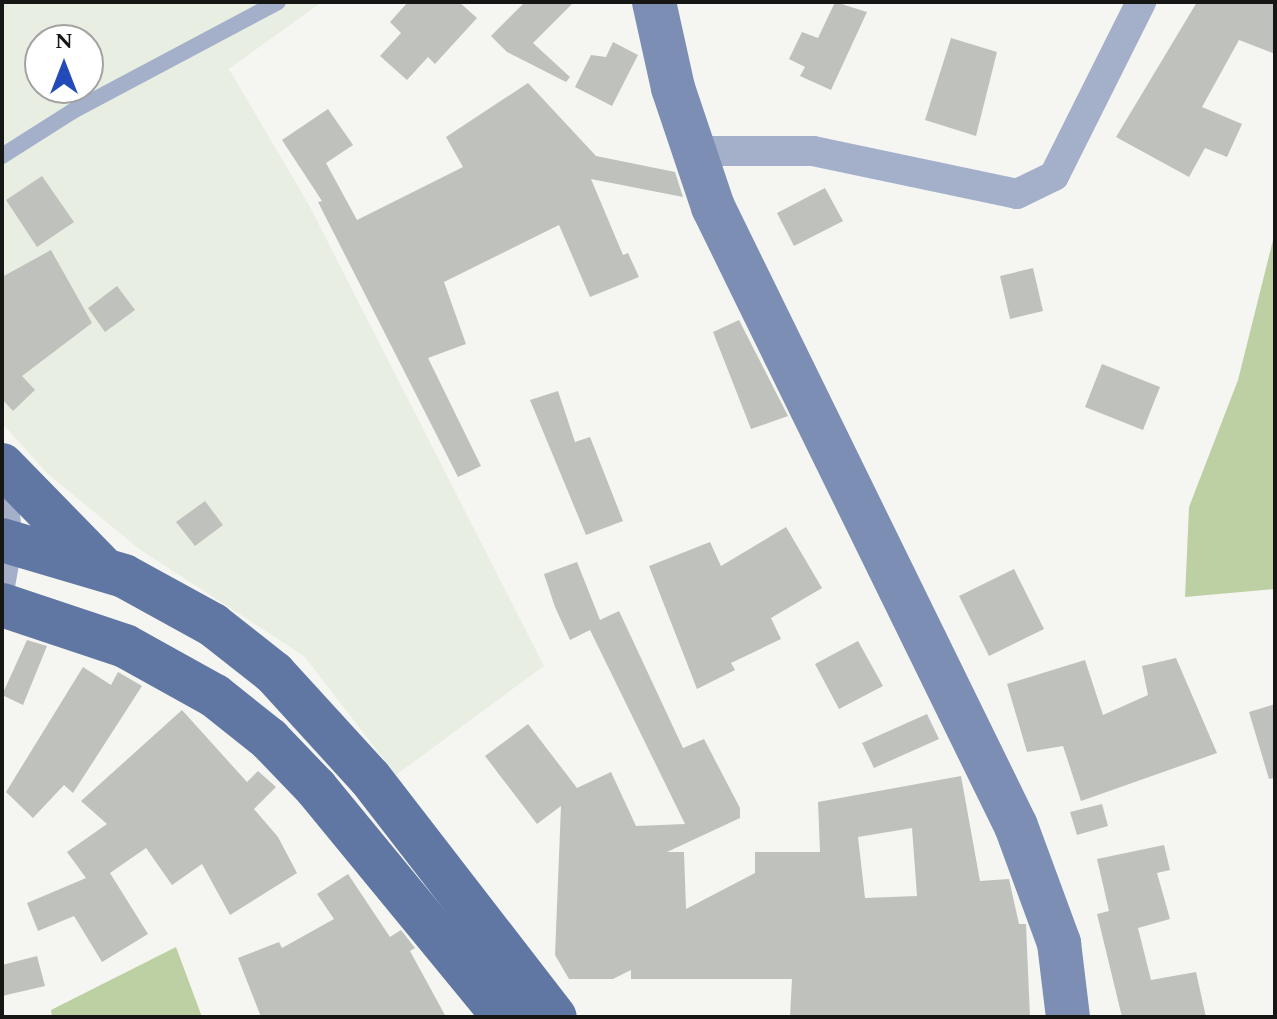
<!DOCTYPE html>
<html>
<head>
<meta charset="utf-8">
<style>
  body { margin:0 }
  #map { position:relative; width:1277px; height:1019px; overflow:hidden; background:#f5f6f2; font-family:Spectral,serif }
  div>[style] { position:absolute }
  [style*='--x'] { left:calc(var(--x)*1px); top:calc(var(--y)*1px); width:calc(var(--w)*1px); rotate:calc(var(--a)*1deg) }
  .built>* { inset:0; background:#e9eee3 }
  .green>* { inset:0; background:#bdd0a3 }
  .building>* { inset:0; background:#bfc1bd }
  .lane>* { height:16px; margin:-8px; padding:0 8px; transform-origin:8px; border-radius:8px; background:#a4b0ca }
  .street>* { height:30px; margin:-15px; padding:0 15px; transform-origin:15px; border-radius:15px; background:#a4b0ca }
  .secondary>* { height:44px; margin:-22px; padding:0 22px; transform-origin:22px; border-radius:22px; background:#7c8eb4 }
  .primary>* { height:44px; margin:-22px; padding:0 22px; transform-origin:22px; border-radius:22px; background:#6076a3 }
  span { translate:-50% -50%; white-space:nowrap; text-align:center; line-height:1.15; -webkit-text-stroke:7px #fff; paint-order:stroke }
  .frame { position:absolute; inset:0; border:4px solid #161615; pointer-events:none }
  .north { position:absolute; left:24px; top:24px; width:80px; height:80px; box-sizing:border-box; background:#fff; border:2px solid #a2a2a1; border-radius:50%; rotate:0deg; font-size:22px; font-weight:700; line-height:32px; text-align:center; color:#161615 }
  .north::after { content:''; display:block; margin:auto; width:28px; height:36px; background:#224bb9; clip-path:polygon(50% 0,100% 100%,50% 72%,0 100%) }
</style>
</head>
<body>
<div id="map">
  <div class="built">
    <div style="clip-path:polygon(evenodd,2px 2px,322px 2px,229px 69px,309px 205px,544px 666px,396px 775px,304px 656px,139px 549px,48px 474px,2px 423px,2px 2px,40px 40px,88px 40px,88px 88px,40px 88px,40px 40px)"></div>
  </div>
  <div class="green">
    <div style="clip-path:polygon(1275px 232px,1275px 589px,1185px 597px,1189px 507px,1238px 380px)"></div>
    <div style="clip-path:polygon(176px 947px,202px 1017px,52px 1017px,51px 1010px)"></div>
  </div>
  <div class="building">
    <div style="clip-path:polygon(408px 2px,459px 2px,477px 18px,435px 64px,428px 57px,407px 80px,380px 56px,401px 33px,390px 22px)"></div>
    <div style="clip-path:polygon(525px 2px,574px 2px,533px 43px,570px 77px,566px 82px,507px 52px,491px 36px)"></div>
    <div style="clip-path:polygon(835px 2px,867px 12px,831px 90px,800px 76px,805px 67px,789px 59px,802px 32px,818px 38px)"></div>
    <div style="clip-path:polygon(1197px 2px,1275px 2px,1275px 54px,1239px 40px,1202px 107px,1242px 124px,1227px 157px,1205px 148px,1189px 177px,1116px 137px)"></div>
    <div style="clip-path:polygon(951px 38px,997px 52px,976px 136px,925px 120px)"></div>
    <div style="clip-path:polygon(613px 42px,638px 55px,612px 106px,575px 87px,591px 55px,606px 57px)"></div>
    <div style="clip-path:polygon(528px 83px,596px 156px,675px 172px,683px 197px,591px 179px,623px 255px,628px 253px,639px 277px,590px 297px,559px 225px,444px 282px,466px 344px,428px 358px,481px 466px,458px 477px,318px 202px,322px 201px,282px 140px,328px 109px,353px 145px,326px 163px,357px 220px,463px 167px,446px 137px)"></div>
    <div style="clip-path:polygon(42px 176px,74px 222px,37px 247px,6px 200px)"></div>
    <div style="clip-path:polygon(825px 188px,843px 221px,794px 246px,777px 213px)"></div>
    <div style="clip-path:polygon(51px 250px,92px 323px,22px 376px,35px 390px,13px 411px,2px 399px,2px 277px)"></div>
    <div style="clip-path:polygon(1033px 268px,1043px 311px,1010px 319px,1000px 276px)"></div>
    <div style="clip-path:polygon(117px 286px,135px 310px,105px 332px,88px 308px)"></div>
    <div style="clip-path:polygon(739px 320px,788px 416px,751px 429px,713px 332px)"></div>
    <div style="clip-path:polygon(1102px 364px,1160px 387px,1143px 430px,1085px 407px)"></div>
    <div style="clip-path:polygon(558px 391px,575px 442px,590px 437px,623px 521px,586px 535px,530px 400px)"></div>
    <div style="clip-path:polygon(205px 501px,223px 525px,195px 546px,176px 522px)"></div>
    <div style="clip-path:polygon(786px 527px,822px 588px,771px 618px,781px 639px,731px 663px,735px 670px,697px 689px,649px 566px,710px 542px,721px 566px)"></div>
    <div style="clip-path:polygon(evenodd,577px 562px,600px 620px,619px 611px,683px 748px,704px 739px,740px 808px,740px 818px,667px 852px,684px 852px,686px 909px,755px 873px,755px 852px,820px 852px,818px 802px,961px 776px,980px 881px,1009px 879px,1019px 924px,1026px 924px,1030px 1017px,790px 1017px,792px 979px,631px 979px,631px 970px,613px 979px,569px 979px,555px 955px,561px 806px,537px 824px,485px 756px,528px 724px,577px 788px,611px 772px,636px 826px,685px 824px,590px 630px,570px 640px,555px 607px,544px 574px,577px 562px,912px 828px,917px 896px,865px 898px,858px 837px,912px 828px)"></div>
    <div style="clip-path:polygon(1014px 569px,1044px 629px,989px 656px,959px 596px)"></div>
    <div style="clip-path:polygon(27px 640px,47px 646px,23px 705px,2px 695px)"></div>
    <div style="clip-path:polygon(858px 641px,883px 686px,839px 709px,815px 664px)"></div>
    <div style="clip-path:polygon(1176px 658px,1217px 753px,1081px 801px,1063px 746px,1027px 752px,1007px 684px,1085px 660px,1103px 715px,1148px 695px,1142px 666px)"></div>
    <div style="clip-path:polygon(83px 667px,111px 685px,118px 672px,142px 686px,73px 793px,64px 785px,33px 818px,6px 792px)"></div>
    <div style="clip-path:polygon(1275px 704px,1275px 778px,1269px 779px,1249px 712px)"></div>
    <div style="clip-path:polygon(182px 710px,247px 782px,258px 771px,276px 787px,254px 809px,278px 837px,297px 873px,230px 915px,202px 864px,172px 885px,146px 848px,110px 873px,148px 934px,102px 962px,74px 916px,38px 931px,27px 903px,86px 878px,67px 852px,107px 824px,81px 801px)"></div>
    <div style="clip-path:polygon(927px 714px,939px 739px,874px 768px,862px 743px)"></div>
    <div style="clip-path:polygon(1102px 804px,1108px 826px,1077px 835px,1070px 812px)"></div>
    <div style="clip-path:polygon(1164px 845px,1170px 870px,1157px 873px,1170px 919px,1138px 928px,1151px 980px,1196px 972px,1206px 1017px,1122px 1017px,1097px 914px,1109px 911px,1097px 859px)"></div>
    <div style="clip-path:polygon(348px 874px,390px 937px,401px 930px,415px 948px,410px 951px,446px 1017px,261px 1017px,238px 958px,279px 942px,282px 948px,334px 919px,317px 894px)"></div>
    <div style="clip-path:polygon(37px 956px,45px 986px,2px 996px,2px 965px)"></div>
  </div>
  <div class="lane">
    <div style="--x:2;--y:156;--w:84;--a:-32.4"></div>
    <div style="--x:73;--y:111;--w:232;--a:-28"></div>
    <div style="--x:4;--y:603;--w:62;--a:-79.8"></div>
    <div style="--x:15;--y:542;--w:54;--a:-96.3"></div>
  </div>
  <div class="street">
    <div style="--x:695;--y:151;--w:118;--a:0"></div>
    <div style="--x:813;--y:151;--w:208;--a:11.9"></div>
    <div style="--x:1017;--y:194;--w:41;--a:-25.9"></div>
    <div style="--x:1054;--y:176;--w:195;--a:-63.4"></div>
  </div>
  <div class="secondary">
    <div style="--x:654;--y:2;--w:88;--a:77.5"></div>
    <div style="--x:673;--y:88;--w:126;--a:71.4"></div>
    <div style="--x:713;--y:207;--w:689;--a:63.92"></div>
    <div style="--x:1016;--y:826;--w:125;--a:69.8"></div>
    <div style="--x:1059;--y:943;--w:75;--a:83.1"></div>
  </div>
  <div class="primary">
    <div style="--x:2;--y:465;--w:140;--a:45.6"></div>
    <div style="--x:2;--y:540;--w:127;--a:16.4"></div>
    <div style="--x:124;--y:576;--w:102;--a:28.8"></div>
    <div style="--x:213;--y:625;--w:78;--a:38.2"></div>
    <div style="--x:274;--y:673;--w:142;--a:47.6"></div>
    <div style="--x:370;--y:778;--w:302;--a:52.3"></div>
    <div style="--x:2;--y:605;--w:130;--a:18.4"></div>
    <div style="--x:125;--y:646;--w:103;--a:29.1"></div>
    <div style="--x:215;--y:696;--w:69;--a:38.5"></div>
    <div style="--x:269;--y:739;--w:68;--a:46.2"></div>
    <div style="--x:316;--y:788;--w:296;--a:50.6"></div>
  </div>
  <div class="frame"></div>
  <div class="north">N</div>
</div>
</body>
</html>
